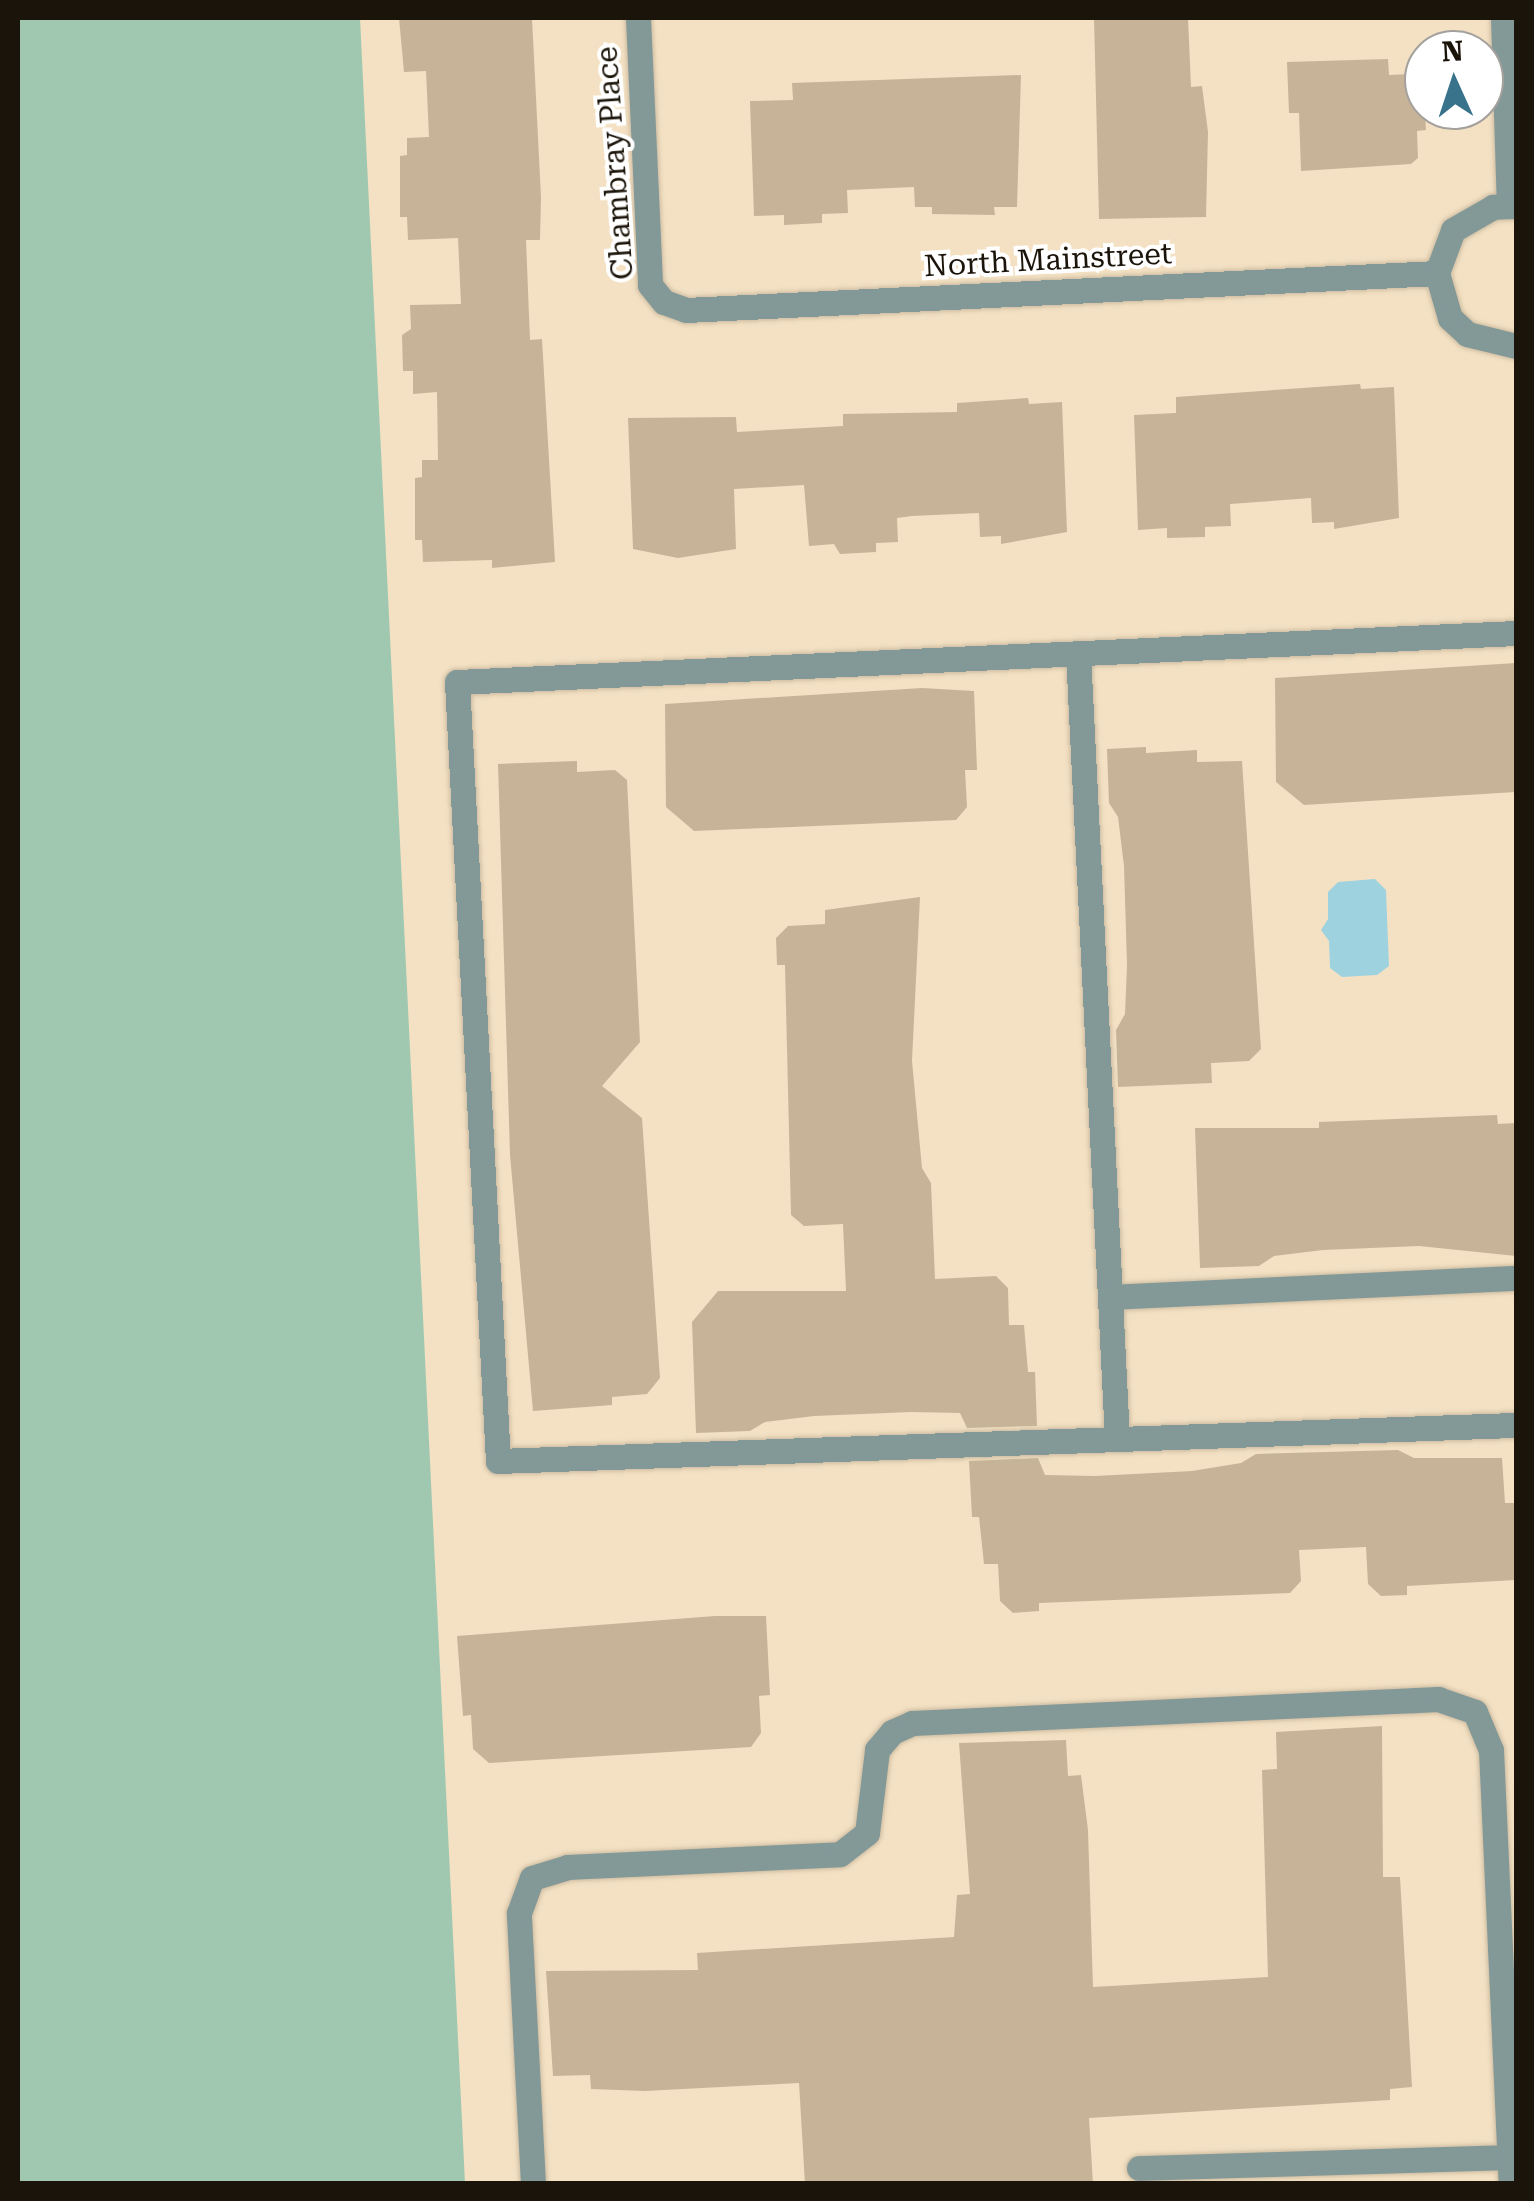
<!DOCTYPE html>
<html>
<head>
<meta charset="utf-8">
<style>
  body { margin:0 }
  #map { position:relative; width:1534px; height:2201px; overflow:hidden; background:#f4e1c3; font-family:"Roboto Serif",serif }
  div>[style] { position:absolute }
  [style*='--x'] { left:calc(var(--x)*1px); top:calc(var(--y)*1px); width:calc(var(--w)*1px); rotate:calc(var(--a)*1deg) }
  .green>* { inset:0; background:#a0c8b0 }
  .water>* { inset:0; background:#9ed2de }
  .building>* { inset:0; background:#c7b498 }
  .roads { filter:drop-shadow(0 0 2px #cdbca2) drop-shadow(0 0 2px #cdbca2) }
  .minor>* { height:25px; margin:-12.5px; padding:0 12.5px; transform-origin:12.5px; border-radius:12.5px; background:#829998 }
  span { translate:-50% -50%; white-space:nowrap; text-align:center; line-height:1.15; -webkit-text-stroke:8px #fff; paint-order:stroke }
  .street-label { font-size:30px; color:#1b140a }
  .frame { position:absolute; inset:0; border:20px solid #1b140a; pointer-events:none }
  .north { position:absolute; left:1404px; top:30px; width:100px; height:100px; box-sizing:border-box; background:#fff; border:2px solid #a4a19d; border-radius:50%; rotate:357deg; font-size:28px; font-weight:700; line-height:40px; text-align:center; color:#1b140a }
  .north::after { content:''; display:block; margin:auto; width:35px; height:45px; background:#38728b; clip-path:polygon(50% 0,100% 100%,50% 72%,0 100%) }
</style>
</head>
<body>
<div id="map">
  <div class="green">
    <div style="clip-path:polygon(18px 18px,360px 18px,465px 2183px,18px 2183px)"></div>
  </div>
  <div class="water">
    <div style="clip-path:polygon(1375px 879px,1386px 890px,1389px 966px,1377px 975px,1342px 977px,1330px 968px,1329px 941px,1321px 930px,1328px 919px,1328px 892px,1338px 882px)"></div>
  </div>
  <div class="building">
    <div style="clip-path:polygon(399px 18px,532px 18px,541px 197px,540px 240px,526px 240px,530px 340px,542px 339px,555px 562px,492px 568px,492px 560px,423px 562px,422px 540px,415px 540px,415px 478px,422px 477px,422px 460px,438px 460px,437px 392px,413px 394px,413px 371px,403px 371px,402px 335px,411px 329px,410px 305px,461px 304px,458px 238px,408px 240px,407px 217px,400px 217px,400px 156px,407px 155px,407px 138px,429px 137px,426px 71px,404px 72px)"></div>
    <div style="clip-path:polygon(1094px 18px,1188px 18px,1191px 87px,1202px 86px,1208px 132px,1206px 217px,1099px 219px)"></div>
    <div style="clip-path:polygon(1388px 59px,1389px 75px,1412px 74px,1413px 95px,1424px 95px,1426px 130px,1417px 131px,1418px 158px,1411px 164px,1301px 171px,1299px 113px,1289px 113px,1287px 62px)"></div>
    <div style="clip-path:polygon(1021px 75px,1017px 207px,994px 207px,995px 215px,932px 214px,932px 207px,915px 207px,914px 187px,847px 190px,848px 213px,822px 214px,822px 223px,784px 225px,784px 215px,754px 216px,750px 101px,793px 100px,792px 83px)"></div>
    <div style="clip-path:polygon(1360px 384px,1361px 389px,1394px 387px,1399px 518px,1334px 529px,1334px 522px,1312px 523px,1311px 498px,1230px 504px,1231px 526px,1205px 527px,1205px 537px,1167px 538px,1167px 528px,1138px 530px,1134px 415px,1176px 413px,1176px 397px)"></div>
    <div style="clip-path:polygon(1028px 398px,1029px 404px,1062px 402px,1067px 532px,1001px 544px,1001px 536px,980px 537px,979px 513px,912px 516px,897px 518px,898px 542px,876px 543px,876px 552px,840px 554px,834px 544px,809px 546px,804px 485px,734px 489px,736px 549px,678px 558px,633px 549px,628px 418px,736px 417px,737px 432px,843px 426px,843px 414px,957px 412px,957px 403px)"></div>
    <div style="clip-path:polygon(1516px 663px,1516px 792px,1304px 805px,1276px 782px,1275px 678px)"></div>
    <div style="clip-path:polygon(922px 688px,974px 691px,977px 770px,965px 770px,967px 807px,956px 820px,694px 831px,666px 807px,665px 704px)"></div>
    <div style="clip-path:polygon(1146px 747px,1146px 753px,1197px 750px,1197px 762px,1242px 761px,1261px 1049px,1249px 1061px,1211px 1063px,1212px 1083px,1118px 1087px,1116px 1030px,1125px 1014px,1127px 965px,1124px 866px,1118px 817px,1109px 803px,1107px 749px)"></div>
    <div style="clip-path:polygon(577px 761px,577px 772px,615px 770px,627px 780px,640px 1042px,602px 1086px,642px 1118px,660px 1378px,647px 1394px,612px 1397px,612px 1405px,533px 1411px,510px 1155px,498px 764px)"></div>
    <div style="clip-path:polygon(920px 897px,912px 1061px,922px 1168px,931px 1183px,935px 1279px,996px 1276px,1008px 1288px,1009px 1325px,1024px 1325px,1028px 1372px,1035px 1372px,1037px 1426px,967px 1428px,960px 1413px,911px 1412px,814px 1416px,765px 1422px,750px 1431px,696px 1433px,692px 1322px,718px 1291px,846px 1291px,843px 1224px,804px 1226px,791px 1215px,785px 965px,777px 965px,776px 938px,788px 926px,825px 924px,825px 910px)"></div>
    <div style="clip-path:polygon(1497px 1115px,1498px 1124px,1516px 1123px,1516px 1256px,1419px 1246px,1323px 1250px,1274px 1256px,1259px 1266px,1200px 1268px,1195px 1128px,1319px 1128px,1319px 1122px)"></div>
    <div style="clip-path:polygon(1398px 1450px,1414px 1458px,1502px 1458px,1505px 1503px,1516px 1503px,1516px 1580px,1407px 1586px,1407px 1595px,1381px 1596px,1368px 1584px,1366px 1547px,1299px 1550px,1301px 1581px,1290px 1593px,1039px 1603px,1039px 1611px,1013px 1613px,1000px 1601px,998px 1564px,984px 1564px,979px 1517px,972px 1517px,969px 1461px,1038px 1458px,1045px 1475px,1095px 1476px,1192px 1471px,1241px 1463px,1256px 1454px)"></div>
    <div style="clip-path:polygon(715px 1616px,766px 1616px,770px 1695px,759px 1696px,761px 1733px,751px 1747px,489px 1763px,473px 1749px,471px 1715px,463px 1716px,457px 1636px)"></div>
    <div style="clip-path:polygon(1382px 1726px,1383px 1877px,1400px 1877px,1412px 2087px,1390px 2089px,1390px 2100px,1089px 2118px,1093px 2184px,805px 2184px,799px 2083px,645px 2091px,591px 2089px,590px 2075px,553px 2076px,546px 1971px,698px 1970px,697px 1953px,954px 1937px,957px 1895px,970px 1894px,959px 1743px,1066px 1740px,1068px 1776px,1081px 1775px,1088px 1830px,1093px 1987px,1268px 1977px,1262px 1770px,1277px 1769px,1276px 1732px)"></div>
  </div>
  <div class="roads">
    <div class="minor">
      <div style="--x:638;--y:18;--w:267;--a:87.4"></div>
      <div style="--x:650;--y:285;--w:22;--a:51"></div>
      <div style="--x:664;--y:302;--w:23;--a:20"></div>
      <div style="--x:686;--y:310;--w:752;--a:-2.82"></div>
      <div style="--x:1503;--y:18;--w:186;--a:88.2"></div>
      <div style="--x:1516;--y:206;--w:23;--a:178"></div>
      <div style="--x:1493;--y:207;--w:46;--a:150.1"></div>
      <div style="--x:1453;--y:230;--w:46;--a:110.4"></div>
      <div style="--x:1437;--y:273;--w:47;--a:73.9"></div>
      <div style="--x:1450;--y:318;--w:23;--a:43"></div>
      <div style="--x:1467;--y:334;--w:50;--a:13.8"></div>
      <div style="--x:1516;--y:633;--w:1060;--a:177.35"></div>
      <div style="--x:457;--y:682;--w:780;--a:86.99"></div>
      <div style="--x:498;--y:1461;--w:1019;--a:-2.03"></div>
      <div style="--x:1078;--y:653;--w:787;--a:87.16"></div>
      <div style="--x:1111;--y:1297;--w:405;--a:-2.7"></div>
      <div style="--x:1139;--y:2168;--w:377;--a:-1.7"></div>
      <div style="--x:533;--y:2184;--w:271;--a:-93"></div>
      <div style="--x:519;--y:1913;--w:37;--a:-70"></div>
      <div style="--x:532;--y:1878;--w:37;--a:-17"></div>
      <div style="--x:567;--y:1867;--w:273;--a:-2.7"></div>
      <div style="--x:840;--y:1854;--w:34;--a:-38"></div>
      <div style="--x:867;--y:1833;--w:84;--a:-83.1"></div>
      <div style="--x:877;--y:1750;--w:23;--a:-50"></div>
      <div style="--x:892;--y:1732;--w:22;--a:-24"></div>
      <div style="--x:912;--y:1723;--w:527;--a:-2.61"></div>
      <div style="--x:1438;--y:1699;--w:39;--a:19"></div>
      <div style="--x:1475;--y:1712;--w:41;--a:67.2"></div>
      <div style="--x:1491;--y:1750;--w:434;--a:87.4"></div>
    </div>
  </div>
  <div class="street-label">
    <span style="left:615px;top:163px;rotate:-94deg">Chambray Place</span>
    <span style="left:1048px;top:260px;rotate:-3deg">North Mainstreet</span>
  </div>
  <div class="frame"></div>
  <div class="north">N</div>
</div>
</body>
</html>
